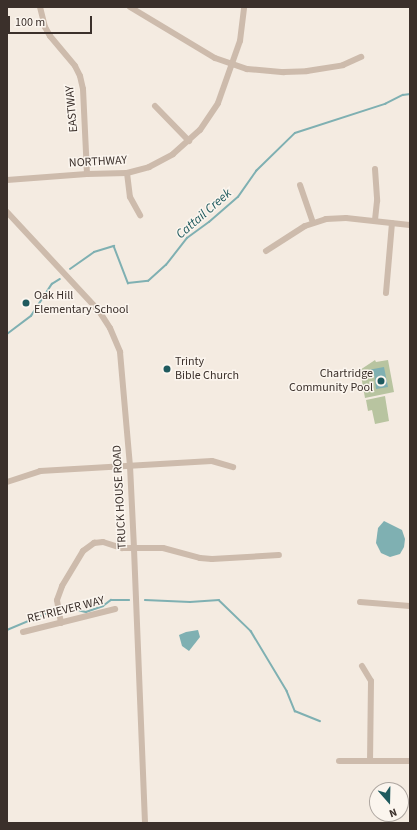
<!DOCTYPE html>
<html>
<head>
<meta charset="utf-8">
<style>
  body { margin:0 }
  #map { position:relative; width:417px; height:830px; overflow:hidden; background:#f4ebe1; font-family:"Source Sans 3",sans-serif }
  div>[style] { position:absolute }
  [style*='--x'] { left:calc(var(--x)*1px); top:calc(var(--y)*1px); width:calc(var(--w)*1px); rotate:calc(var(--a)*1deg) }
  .green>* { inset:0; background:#b8c4a0 }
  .water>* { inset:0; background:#7fb0b2 }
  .stream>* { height:1.5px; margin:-0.75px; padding:0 0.75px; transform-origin:0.75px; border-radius:0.75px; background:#7fb0b2 }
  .street>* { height:6px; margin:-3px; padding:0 3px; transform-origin:3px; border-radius:3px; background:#cdbbac }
  .dots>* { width:11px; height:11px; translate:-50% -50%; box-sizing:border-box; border:2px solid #fbf5ee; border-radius:50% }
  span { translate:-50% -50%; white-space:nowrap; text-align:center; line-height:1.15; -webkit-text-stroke:3px #fbf5ee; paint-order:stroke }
  .street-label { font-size:12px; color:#3b302b }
  .poi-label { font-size:12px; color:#3b302b }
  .left { translate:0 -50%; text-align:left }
  .right { translate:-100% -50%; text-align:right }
  .water-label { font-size:13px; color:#1f5a5e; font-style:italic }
  .frame { position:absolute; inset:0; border:8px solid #3b302b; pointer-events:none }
  .north { position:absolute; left:369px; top:782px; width:40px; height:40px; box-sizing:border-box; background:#fbf5ee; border:1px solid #aea6a0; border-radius:50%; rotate:160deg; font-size:11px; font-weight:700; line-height:16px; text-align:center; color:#3b302b }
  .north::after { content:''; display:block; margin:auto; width:14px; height:18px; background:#1f5a5e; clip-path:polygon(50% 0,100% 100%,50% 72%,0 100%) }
  .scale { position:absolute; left:8px; top:16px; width:84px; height:18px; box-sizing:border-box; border:2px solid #3b302b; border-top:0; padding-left:5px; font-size:12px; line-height:14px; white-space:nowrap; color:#3b302b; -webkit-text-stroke:3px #fbf5ee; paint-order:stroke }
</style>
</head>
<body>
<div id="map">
  <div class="green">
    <div style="clip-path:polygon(375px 360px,376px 362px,388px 360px,394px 392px,365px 398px,360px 370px)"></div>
    <div style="clip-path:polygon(385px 396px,389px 421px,375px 424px,372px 410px,368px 411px,366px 400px)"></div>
  </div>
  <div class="water">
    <div style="clip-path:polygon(384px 367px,388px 387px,376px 389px,374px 373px,369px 374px,368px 370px)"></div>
    <div style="clip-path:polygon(384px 521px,402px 530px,405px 539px,404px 547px,400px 554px,390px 557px,381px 553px,376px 543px,378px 528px)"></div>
    <div style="clip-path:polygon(198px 630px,200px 637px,189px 651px,182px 646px,179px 635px,186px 632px)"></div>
  </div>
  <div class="stream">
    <div style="--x:70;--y:269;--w:29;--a:-35"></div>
    <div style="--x:94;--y:252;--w:21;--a:-17"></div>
    <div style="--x:114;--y:246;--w:40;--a:69"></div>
    <div style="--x:128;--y:283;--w:20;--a:-6"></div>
    <div style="--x:148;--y:281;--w:24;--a:-42"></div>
    <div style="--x:166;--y:265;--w:34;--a:-52"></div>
    <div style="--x:187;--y:238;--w:27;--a:-36"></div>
    <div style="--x:209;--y:222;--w:38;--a:-41"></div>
    <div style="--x:238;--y:197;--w:32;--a:-55"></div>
    <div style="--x:256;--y:171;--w:54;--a:-44.3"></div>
    <div style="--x:295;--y:133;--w:95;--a:-17.9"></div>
    <div style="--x:385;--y:104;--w:20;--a:-27"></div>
    <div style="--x:403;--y:95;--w:7;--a:-8"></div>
    <div style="--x:7;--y:334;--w:30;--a:-37"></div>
    <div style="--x:31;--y:316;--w:38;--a:-57"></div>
    <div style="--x:52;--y:284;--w:9;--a:-32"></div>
    <div style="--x:145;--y:600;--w:45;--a:2.5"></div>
    <div style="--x:190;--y:602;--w:29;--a:-4"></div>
    <div style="--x:219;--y:600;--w:45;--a:44.1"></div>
    <div style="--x:251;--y:631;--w:70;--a:59"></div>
    <div style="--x:287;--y:691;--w:22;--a:68"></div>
    <div style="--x:295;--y:711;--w:27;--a:22"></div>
    <div style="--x:66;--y:607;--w:21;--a:14"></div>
    <div style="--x:86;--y:612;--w:18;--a:-19"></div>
    <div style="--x:103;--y:606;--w:10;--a:-37"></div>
    <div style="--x:111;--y:600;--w:18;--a:0"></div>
    <div style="--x:7;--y:630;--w:47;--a:-22.7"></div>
  </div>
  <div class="street">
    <div style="--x:40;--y:7;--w:21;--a:76"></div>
    <div style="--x:45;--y:27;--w:10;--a:61"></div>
    <div style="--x:50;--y:36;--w:39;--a:50"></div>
    <div style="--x:75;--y:66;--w:11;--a:63"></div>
    <div style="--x:80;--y:76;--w:13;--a:77"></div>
    <div style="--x:83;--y:89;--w:85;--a:87.3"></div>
    <div style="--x:130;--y:7;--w:99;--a:31"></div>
    <div style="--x:215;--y:58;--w:34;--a:19"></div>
    <div style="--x:247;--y:69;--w:37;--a:5"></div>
    <div style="--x:284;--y:72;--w:23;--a:-2"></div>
    <div style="--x:307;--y:71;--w:36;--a:-9"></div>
    <div style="--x:343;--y:65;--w:20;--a:-24"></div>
    <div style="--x:155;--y:106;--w:49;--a:45.8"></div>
    <div style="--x:375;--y:169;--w:32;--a:86"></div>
    <div style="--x:377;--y:201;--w:20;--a:96"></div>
    <div style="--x:127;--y:173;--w:24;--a:83"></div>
    <div style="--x:130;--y:197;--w:21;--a:61"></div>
    <div style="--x:7;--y:180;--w:80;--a:-4.3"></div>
    <div style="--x:87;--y:174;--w:40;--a:-1.4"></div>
    <div style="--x:127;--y:173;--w:23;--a:-15"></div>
    <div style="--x:149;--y:167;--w:27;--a:-28"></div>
    <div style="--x:173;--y:154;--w:36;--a:-42"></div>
    <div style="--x:200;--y:130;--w:32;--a:-56"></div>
    <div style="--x:218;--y:103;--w:66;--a:-70.5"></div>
    <div style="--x:240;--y:41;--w:34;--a:-83"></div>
    <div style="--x:300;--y:185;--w:39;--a:71"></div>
    <div style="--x:7;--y:212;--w:135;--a:47.1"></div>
    <div style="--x:99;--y:311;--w:20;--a:57"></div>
    <div style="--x:110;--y:328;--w:26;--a:67"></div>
    <div style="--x:120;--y:352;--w:114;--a:85"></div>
    <div style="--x:130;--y:466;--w:83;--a:87.2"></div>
    <div style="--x:134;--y:549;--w:274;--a:87.7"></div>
    <div style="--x:266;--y:251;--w:46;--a:-32.7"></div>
    <div style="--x:305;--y:226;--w:22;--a:-18"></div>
    <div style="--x:326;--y:219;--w:20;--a:-3"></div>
    <div style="--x:346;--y:218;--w:64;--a:6.2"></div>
    <div style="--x:386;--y:293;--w:70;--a:-85.1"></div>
    <div style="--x:7;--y:482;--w:35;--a:-18"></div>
    <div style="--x:40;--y:471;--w:172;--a:-3.3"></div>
    <div style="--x:212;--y:461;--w:22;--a:16"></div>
    <div style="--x:360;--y:602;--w:50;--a:4.6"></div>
    <div style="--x:61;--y:623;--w:23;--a:-100"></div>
    <div style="--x:57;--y:600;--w:15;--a:-70"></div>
    <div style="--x:62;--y:586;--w:41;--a:-59"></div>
    <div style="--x:83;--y:551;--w:14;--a:-36"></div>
    <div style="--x:94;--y:543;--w:9;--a:-6"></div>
    <div style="--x:103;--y:542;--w:20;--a:18"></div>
    <div style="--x:122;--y:548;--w:41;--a:0"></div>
    <div style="--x:163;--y:548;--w:38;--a:15"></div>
    <div style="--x:200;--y:558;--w:12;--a:5"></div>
    <div style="--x:212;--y:559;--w:67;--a:-3.4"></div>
    <div style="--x:23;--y:632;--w:95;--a:-14"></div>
    <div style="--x:362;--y:666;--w:17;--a:59"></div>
    <div style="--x:371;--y:681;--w:80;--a:90.7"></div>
    <div style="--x:339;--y:761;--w:71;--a:0"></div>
  </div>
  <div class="dots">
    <div style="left:26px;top:303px;background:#1f5a5e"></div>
    <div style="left:167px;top:369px;background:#1f5a5e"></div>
    <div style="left:381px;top:381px;background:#1f5a5e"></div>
  </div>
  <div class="street-label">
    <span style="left:72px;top:109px;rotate:-95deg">EASTWAY</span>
    <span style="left:98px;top:162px;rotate:-3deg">NORTHWAY</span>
    <span style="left:120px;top:497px;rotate:-93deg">TRUCK HOUSE ROAD</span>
    <span style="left:66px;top:610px;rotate:-14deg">RETRIEVER WAY</span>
  </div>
  <div class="poi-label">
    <span class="left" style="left:34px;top:303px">Oak Hill<br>Elementary School</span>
    <span class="left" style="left:175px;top:369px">Trinty<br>Bible Church</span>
    <span class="right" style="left:373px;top:381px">Chartridge<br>Community Pool</span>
  </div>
  <div class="water-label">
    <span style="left:204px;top:214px;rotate:-41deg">Cattail Creek</span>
  </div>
  <div class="frame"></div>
  <div class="north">N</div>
  <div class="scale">100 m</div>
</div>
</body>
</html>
